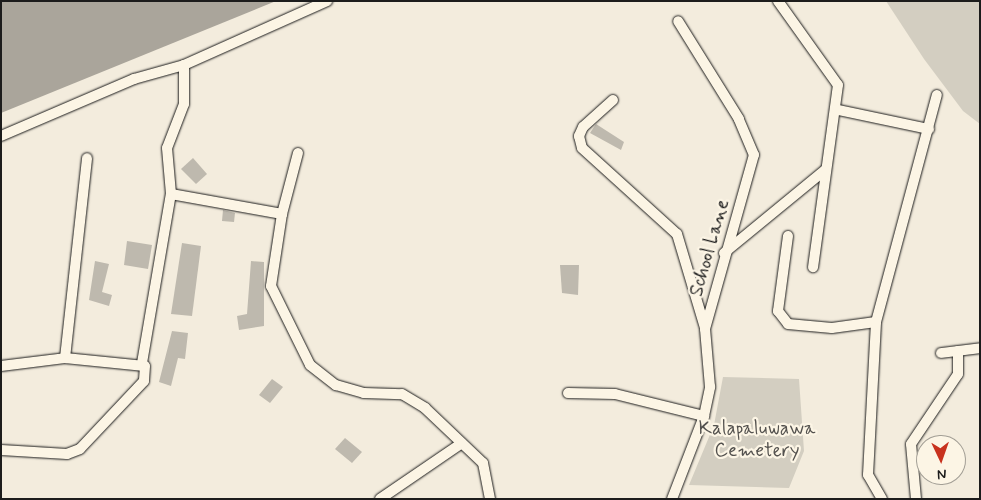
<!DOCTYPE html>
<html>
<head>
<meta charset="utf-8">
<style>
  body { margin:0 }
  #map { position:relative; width:981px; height:500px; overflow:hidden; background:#f3ecdd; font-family:Mynerve,sans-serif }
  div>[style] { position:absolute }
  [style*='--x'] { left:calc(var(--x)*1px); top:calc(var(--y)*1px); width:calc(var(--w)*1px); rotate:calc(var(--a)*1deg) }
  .green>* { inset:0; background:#d3cec1 }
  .water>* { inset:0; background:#aaa59b }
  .building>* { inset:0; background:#beb9ae }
  .roads { filter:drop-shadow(0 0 1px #1c1c1c) drop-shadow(0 0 1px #1c1c1c) }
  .minor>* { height:10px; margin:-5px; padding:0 5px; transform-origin:5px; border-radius:5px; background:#fcf5e5 }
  span { translate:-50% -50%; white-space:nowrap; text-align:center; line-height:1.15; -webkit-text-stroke:4.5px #fcf5e5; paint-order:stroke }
  .street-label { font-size:19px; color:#1c1c1c }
  .park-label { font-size:19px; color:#53514e }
  .frame { position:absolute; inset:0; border:2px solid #1c1c1c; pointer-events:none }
  .north { position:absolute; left:916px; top:435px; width:50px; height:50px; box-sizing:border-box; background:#fcf5e5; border:1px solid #a29e95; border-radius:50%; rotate:177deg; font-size:14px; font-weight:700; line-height:20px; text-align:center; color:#1c1c1c }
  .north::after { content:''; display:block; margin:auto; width:18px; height:22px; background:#c8321e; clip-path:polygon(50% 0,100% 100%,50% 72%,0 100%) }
</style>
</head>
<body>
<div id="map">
  <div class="green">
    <div style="clip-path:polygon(886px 1px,980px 1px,980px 124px,963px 111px,924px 59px)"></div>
    <div style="clip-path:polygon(723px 377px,799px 379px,804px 451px,789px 488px,689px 485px,714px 425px)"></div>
  </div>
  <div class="water">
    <div style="clip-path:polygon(1px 1px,276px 1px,1px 113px)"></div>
  </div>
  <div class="building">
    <div style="clip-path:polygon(596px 124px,624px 142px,621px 150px,590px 133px)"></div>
    <div style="clip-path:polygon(193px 158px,207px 174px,196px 184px,181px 169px)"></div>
    <div style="clip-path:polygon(223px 210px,235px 213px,234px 222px,222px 221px)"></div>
    <div style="clip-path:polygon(127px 241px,152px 245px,148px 269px,124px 265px)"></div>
    <div style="clip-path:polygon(182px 243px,201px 246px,192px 316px,171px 314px)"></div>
    <div style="clip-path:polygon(95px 261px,109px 264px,102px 292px,112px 295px,109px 306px,89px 300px)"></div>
    <div style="clip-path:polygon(251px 261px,264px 262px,264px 326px,239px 330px,237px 316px,247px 314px)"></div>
    <div style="clip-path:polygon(560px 265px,579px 265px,578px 295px,562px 293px)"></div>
    <div style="clip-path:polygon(172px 331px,188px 333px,185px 359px,178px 358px,171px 386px,159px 382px)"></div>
    <div style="clip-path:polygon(272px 379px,283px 387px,270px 403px,259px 395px)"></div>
    <div style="clip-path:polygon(345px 438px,362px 452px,352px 463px,335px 449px)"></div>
  </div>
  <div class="roads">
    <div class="minor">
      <div style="--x:778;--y:1;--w:103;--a:54.5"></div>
      <div style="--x:838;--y:85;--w:184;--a:97.8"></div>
      <div style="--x:184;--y:65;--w:39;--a:90"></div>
      <div style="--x:184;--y:104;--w:47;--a:111.1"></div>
      <div style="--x:167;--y:148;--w:46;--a:85"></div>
      <div style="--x:171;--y:194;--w:113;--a:10.2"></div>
      <div style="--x:282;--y:214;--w:73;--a:98.7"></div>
      <div style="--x:271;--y:286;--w:88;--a:63.7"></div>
      <div style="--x:310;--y:365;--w:33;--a:38"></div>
      <div style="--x:336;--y:385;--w:29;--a:16"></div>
      <div style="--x:364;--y:393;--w:38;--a:2"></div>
      <div style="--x:402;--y:394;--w:27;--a:31"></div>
      <div style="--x:425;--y:408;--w:80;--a:43.5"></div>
      <div style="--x:483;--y:463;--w:37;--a:79"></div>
      <div style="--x:613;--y:100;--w:40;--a:138"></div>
      <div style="--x:583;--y:127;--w:10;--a:114"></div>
      <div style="--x:579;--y:136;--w:12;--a:76"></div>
      <div style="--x:582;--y:148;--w:128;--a:42.2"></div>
      <div style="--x:677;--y:234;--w:98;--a:73.4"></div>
      <div style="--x:838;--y:110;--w:93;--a:11.8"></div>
      <div style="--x:1;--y:136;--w:145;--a:-23.2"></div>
      <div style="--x:134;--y:79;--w:52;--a:-15.6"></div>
      <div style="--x:184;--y:65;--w:157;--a:-24.1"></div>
      <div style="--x:282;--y:214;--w:63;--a:-75.3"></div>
      <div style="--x:788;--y:236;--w:76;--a:97.6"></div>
      <div style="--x:778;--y:311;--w:16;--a:52"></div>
      <div style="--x:788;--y:324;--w:44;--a:5.2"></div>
      <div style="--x:832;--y:328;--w:44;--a:-7.8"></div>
      <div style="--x:724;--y:253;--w:131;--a:-39.4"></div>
      <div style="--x:941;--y:353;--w:39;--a:-7"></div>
      <div style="--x:65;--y:358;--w:201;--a:-83.7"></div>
      <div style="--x:142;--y:363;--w:171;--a:-80.3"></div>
      <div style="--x:1;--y:366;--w:64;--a:-7.1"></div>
      <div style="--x:65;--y:358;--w:80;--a:5.7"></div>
      <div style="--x:145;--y:366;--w:15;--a:94"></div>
      <div style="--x:144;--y:381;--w:93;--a:133.3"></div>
      <div style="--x:80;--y:449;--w:14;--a:159"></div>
      <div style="--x:67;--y:454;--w:66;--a:-176.5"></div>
      <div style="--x:568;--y:393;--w:47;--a:1.2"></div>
      <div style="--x:615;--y:394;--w:92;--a:13.9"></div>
      <div style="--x:380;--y:499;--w:99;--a:-34.3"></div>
      <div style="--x:672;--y:499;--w:89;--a:-68.9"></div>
      <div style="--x:704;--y:416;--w:30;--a:-78"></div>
      <div style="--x:710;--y:387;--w:58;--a:-94.9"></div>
      <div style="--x:705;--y:329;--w:181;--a:-74.3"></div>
      <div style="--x:754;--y:155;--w:39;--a:-113"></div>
      <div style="--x:739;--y:119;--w:115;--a:-121.9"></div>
      <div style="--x:882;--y:499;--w:28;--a:-120"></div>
      <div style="--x:868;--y:475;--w:153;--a:-87"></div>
      <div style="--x:876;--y:322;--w:235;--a:-75"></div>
      <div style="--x:916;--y:499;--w:55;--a:-95.2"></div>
      <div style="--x:911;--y:444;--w:84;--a:-56.1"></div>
      <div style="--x:958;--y:374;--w:23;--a:-90"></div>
    </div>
  </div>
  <div class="street-label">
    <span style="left:710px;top:248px;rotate:-74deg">School Lane</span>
  </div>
  <div class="park-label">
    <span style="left:757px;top:440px">Kalapaluwawa<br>Cemetery</span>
  </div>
  <div class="frame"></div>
  <div class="north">N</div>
</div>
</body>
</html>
